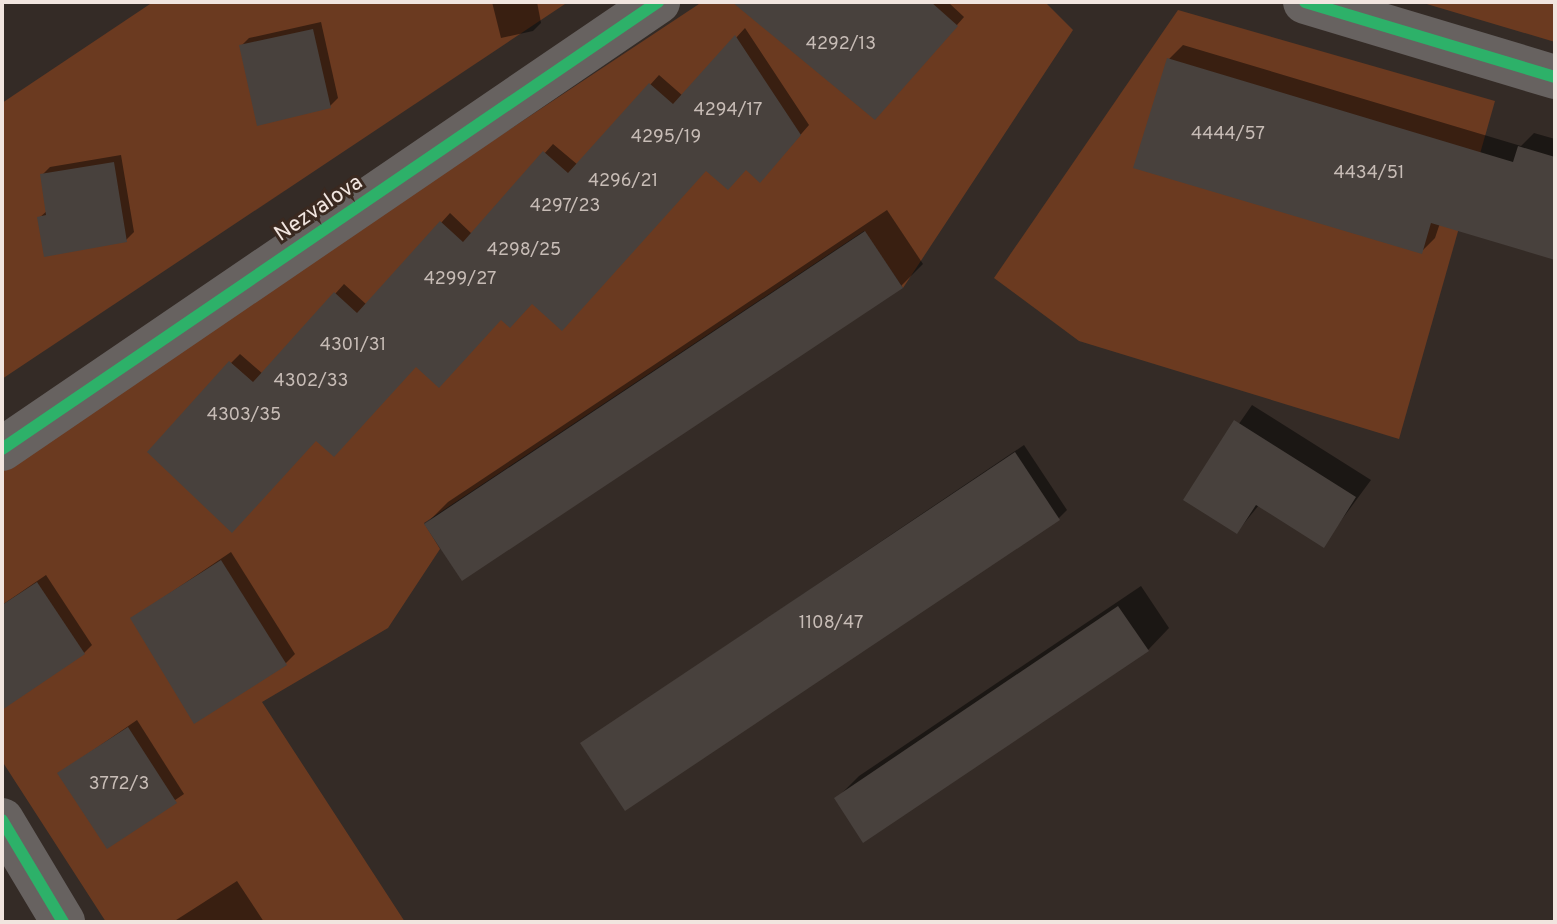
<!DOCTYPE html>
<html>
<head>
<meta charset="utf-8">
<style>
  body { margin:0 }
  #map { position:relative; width:1557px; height:924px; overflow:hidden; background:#342b26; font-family:Overpass,sans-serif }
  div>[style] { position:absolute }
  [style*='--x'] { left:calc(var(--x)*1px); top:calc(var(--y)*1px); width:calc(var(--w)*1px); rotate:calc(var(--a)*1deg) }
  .green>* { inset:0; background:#6b3a20 }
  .shadow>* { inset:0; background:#0007 }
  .building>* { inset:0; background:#48413d }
  .minor>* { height:44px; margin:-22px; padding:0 22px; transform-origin:22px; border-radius:22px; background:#676260 }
  .cycleway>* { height:12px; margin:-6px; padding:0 6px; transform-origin:6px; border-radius:6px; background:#2db169 }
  span { translate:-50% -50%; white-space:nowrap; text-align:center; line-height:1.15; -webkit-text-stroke:6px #3a2920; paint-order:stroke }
  .number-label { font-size:18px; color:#c7bcb6 }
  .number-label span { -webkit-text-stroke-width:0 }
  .street-label { font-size:22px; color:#f1e5df }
  .frame { position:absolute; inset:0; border:4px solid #f1e5df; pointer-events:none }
</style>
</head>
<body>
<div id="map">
  <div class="green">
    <div style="clip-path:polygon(153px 2px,568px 2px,2px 379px,2px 103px)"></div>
    <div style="clip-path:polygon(702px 2px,1045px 2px,1073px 30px,903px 288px,864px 231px,424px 523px,440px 549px,388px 628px,262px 702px,405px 922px,106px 922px,2px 761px,2px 466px)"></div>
    <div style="clip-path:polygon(1420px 2px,1555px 2px,1555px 42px)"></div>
    <div style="clip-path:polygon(1178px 10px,1495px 101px,1399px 439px,1079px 341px,994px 278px)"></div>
  </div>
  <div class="shadow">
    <div style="clip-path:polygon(492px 2px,537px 2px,541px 23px,533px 31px,501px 38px)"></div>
    <div style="clip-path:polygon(810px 2px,948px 2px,964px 17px,883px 109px)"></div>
    <div style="clip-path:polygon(321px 22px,338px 98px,330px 106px,241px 46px,249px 38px)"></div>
    <div style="clip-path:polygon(745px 28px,809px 125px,769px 171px,707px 168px,533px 302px,416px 365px,316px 439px,231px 363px,240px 354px,263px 374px,344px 284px,367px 305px,450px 213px,472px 234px,553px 144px,578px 165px,659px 75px,683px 96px)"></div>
    <div style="clip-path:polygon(1183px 45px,1521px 146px,1534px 133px,1555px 139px,1555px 257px,1440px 223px,1435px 238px,1421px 252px,1169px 59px)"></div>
    <div style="clip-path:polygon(121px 155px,134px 232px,126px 240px,39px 218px,48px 210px,42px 175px,50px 167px)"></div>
    <div style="clip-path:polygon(887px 210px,923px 264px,901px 286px,426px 524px,448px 502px)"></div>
    <div style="clip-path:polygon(1252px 405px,1371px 480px,1323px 545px,1259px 505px,1237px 532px,1186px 500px)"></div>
    <div style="clip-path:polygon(1024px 445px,1067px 510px,1059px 518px,582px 743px)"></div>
    <div style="clip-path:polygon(231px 552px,295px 654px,286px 663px,133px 618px)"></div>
    <div style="clip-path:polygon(46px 575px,92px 645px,84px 653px,2px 679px,2px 605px)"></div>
    <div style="clip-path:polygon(1141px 586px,1169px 628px,1148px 650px,837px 798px,859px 776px)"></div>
    <div style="clip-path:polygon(137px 720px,184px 794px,107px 846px,60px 773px)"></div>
    <div style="clip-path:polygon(237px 881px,264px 922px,173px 922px)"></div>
  </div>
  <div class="building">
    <div style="clip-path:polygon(732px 2px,931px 2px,958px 26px,875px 120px)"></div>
    <div style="clip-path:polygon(313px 29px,331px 108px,257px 126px,239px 45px)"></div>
    <div style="clip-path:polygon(735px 35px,801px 135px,760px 183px,746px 170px,728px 190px,706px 171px,562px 331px,532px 304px,510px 328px,501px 320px,439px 388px,416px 367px,334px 457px,316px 441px,232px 533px,147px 452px,229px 361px,253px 382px,334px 292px,357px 313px,440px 221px,463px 242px,543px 151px,568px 173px,649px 83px,673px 104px)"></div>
    <div style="clip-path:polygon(1167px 58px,1513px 162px,1518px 146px,1555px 157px,1555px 260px,1431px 223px,1422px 254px,1133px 168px)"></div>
    <div style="clip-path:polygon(114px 162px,127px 242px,44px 257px,37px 217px,46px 215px,40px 174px)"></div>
    <div style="clip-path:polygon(865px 231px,903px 288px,462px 581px,424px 524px)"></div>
    <div style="clip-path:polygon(1234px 420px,1356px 497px,1324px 548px,1256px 505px,1237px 534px,1183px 500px)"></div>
    <div style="clip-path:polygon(1015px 452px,1060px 520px,625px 811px,580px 743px)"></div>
    <div style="clip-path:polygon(221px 560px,287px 665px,194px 724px,130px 618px)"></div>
    <div style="clip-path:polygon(37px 582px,85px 654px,2px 710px,2px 605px)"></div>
    <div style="clip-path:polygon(1118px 606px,1149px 651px,863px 843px,834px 798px)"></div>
    <div style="clip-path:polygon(128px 727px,177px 803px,107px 849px,57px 773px)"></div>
  </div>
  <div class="minor">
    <div style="--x:1305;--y:2;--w:261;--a:16.7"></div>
    <div style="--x:2;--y:449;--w:794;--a:-34.27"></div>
    <div style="--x:2;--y:820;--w:119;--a:59.1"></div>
  </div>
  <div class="cycleway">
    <div style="--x:1305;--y:2;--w:261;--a:16.7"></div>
    <div style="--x:2;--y:449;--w:794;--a:-34.27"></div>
    <div style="--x:2;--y:820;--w:119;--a:59.1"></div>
  </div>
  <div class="number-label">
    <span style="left:841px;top:45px">4292/13</span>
    <span style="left:728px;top:111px">4294/17</span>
    <span style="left:1228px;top:135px">4444/57</span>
    <span style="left:666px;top:138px">4295/19</span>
    <span style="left:1369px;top:174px">4434/51</span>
    <span style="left:623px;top:182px">4296/21</span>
    <span style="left:565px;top:207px">4297/23</span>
    <span style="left:524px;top:251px">4298/25</span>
    <span style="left:460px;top:280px">4299/27</span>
    <span style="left:353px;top:346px">4301/31</span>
    <span style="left:311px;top:382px">4302/33</span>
    <span style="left:244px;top:416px">4303/35</span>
    <span style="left:831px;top:624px">1108/47</span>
    <span style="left:119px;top:785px">3772/3</span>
  </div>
  <div class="street-label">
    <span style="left:319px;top:209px;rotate:-34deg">Nezvalova</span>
  </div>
  <div class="frame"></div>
</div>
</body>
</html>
